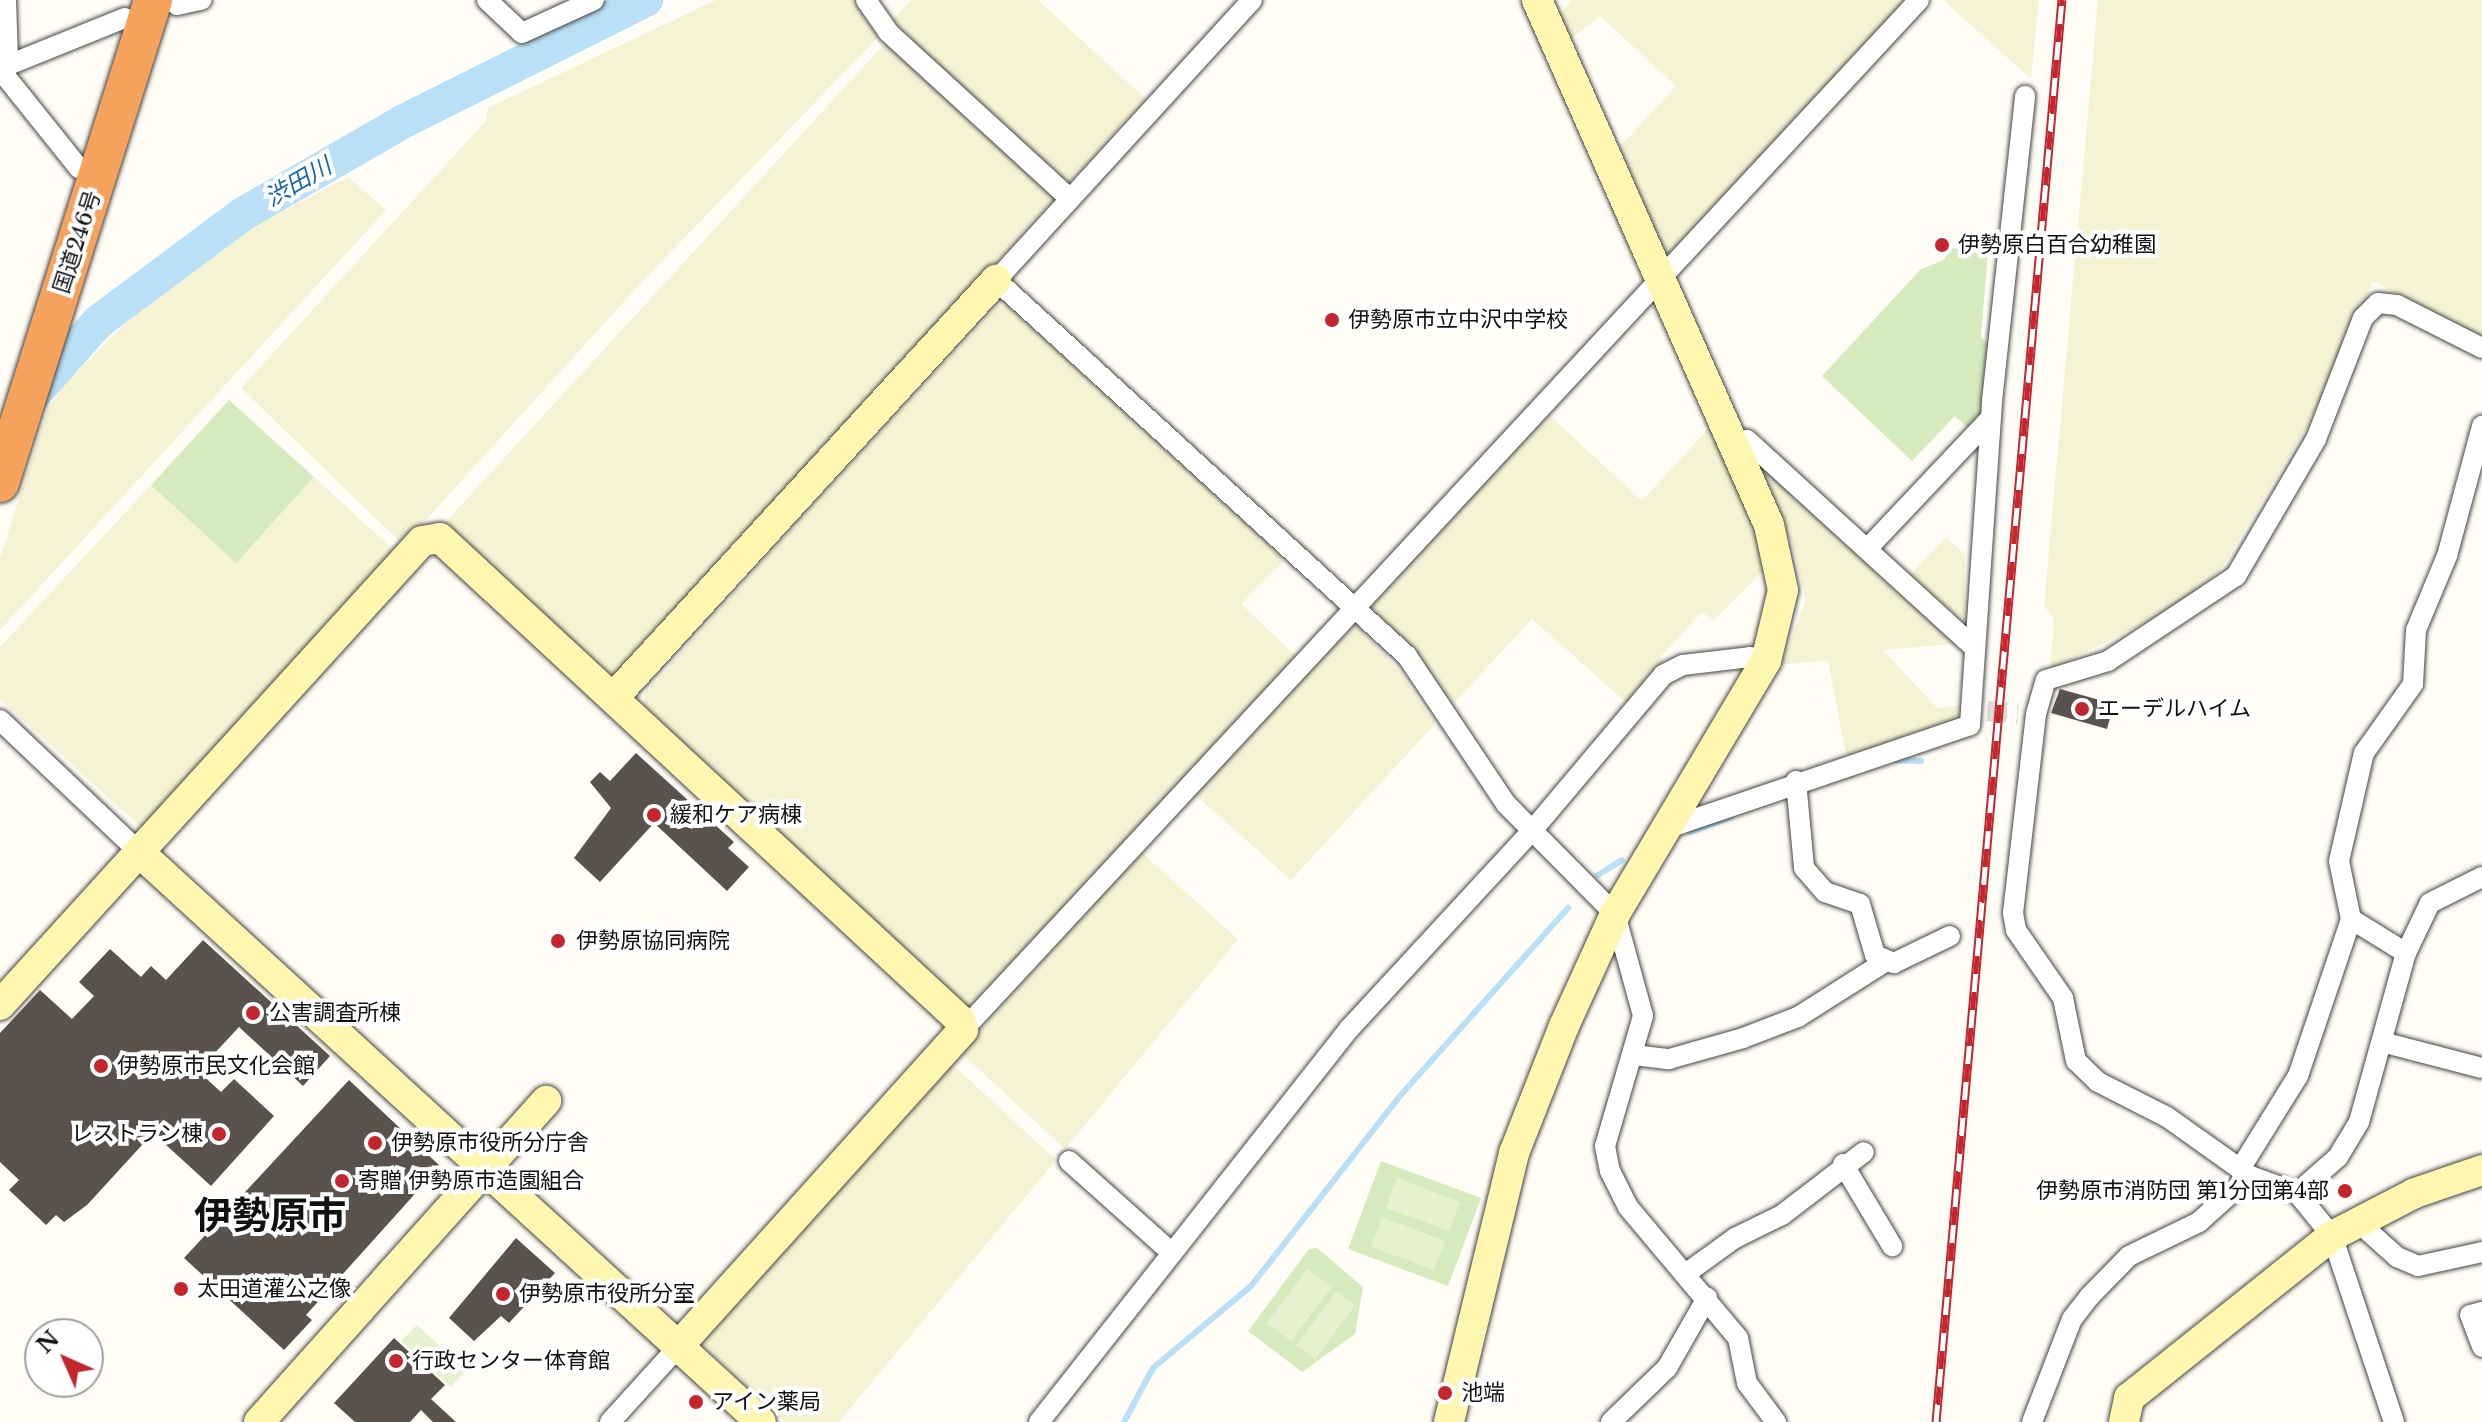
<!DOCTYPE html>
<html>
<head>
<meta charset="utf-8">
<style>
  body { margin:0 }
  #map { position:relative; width:2482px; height:1422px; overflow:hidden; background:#fffdf5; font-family:"Libre Baskerville","Noto Sans JP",serif }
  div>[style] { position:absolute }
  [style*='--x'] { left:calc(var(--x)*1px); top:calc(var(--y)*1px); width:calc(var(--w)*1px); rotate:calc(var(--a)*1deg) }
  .farmland>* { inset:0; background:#f6f3d4 }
  .green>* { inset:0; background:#d5ebbd }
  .pitch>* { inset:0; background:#e6f2cf }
  .stream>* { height:6px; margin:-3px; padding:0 3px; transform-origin:3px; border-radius:3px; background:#b9e0f7 }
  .river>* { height:34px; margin:-17px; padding:0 17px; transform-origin:17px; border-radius:17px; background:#b9e0f7 }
  .building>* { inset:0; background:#5a524d }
  .street-tunnel>* { height:20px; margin-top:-10px; transform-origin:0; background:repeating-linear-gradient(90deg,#dbdad3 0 20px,transparent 0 30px) }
  .roads { filter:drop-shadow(0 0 2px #444) drop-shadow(0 0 2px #444) }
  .street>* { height:20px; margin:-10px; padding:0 10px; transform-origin:10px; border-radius:10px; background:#fff }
  .secondary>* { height:30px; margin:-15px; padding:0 15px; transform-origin:15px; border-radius:15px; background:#fff6b0 }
  .highway>* { height:38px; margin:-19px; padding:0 19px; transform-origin:19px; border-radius:19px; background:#f5a25d }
  .rail>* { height:9px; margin-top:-4.5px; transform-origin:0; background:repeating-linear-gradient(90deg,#fff 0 18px,#c4262e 0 36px); box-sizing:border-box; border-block:2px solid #c4262e }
  .dots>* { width:22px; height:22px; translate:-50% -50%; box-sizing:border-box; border:4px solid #fff; border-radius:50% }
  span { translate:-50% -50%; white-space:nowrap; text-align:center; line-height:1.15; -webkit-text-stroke:8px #fff; paint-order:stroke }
  .street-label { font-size:22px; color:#111 }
  .poi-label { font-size:22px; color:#111 }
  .left { translate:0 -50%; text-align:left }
  .right { translate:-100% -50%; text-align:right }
  .water-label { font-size:24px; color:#1768a6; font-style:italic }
  .town-label { font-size:38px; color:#111; font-weight:700 }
  .north { position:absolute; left:24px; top:1318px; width:80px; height:80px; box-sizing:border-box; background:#fff; border:2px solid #a0a0a0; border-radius:50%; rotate:315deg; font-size:22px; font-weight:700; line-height:32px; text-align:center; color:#111 }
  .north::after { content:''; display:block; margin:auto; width:28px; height:36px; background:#c4262e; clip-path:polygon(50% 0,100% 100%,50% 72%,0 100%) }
</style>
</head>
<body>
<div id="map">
  <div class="farmland">
    <div style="clip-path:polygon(716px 0,855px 0,880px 35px,638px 286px,405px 543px,398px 540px,241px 388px,486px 121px,488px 108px)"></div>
    <div style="clip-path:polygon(911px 0,1038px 0,1146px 99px,1064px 188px,888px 25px)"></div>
    <div style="clip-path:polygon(1572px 0,1909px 0,1668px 261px,1616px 151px,1676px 86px,1600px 16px,1567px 42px,1556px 19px)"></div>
    <div style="clip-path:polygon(1943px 0,2039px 0,2031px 79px)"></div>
    <div style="clip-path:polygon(2098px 0,2482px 0,2482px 340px,2373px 281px,2330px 388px,2220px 571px,2172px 609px,2050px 670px,2054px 618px,2044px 606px)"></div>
    <div style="clip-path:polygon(888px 40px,1059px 195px,615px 673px,601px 674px,441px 527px)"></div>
    <div style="clip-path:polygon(348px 177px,386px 210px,0 630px,0 558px,48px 408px,66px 383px,144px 305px,238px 235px)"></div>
    <div style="clip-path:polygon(1014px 305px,1288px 557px,1241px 604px,1297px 657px,977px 1014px,644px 708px,645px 693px,801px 518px,997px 306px)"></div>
    <div style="clip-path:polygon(1546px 412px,1642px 501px,1708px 429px,1750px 514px,1765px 569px,1713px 621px,1702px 612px,1660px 657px,1665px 663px,1629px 705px,1532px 619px,1454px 703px,1373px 608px,1373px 595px)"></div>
    <div style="clip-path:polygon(1769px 465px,1962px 643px,1883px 650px,1937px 708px,1964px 705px,1951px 726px,1846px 755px,1828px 660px,1781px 665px,1806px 600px,1792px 544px,1763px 473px)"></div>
    <div style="clip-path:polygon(314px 477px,397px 553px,143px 829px,0 699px,0 647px,151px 485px,236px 562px)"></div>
    <div style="clip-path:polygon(1946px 537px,1965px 555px,1965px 622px,1910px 575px)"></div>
    <div style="clip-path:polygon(1356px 625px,1399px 670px,1435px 724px,1291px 880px,1192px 792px,1344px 626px)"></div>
    <div style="clip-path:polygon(1141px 852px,1238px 939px,1065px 1149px,960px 1052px)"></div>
    <div style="clip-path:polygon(950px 1062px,1056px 1160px,839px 1422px,785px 1422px,696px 1340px)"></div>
  </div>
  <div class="green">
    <div style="clip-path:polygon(1950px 248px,1988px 252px,1981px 337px,1992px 348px,1985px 410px,1969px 429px,1955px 416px,1912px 461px,1822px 376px,1921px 269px,1944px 260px)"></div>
    <div style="clip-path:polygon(229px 400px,314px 477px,236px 563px,151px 485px)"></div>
    <div style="clip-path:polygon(1381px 1161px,1481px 1198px,1448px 1286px,1348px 1249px)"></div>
    <div style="clip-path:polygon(1317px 1248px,1363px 1287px,1355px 1334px,1302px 1372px,1248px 1331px,1309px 1249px)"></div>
  </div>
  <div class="pitch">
    <div style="clip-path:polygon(1397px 1178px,1460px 1202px,1449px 1231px,1386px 1208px)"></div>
    <div style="clip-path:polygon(1382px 1217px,1445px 1241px,1434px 1270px,1371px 1247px)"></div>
    <div style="clip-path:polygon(1307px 1269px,1332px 1287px,1291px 1341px,1267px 1323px)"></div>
    <div style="clip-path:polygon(1337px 1291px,1355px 1305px,1315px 1359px,1296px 1345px)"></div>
    <div style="clip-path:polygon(417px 1325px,466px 1370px,451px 1387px,401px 1341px)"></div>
  </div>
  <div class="stream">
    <div style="--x:1894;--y:760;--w:27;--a:2"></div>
    <div style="--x:1690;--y:832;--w:44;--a:-20.1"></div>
    <div style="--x:1598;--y:875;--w:28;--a:-32"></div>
    <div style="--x:1124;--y:1422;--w:61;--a:-61.8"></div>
    <div style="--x:1153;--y:1368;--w:128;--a:-39.9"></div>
    <div style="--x:1251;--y:1286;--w:240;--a:-51.9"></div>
    <div style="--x:1399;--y:1097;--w:254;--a:-48.2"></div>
  </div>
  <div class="river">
    <div style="--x:27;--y:402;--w:107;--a:-48.4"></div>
    <div style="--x:98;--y:322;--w:181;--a:-36.7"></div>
    <div style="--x:243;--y:214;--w:186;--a:-30"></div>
    <div style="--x:404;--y:121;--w:271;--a:-26.6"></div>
  </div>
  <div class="building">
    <div style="clip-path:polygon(2060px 689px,2114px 704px,2107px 729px,2051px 713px)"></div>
    <div style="clip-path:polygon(636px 753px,734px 842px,728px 848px,749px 867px,727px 891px,654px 823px,600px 882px,574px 858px,611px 808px,590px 782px,600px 772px,610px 781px)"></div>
    <div style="clip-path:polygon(203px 940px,330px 1056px,303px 1086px,239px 1027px,198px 1071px,221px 1092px,234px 1079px,274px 1116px,211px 1186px,153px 1133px,87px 1205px,64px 1222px,56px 1215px,46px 1225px,9px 1190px,19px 1180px,0 1162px,0 1033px,40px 990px,72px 1019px,94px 996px,79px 982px,110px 949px,141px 977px,151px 966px,166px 980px)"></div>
    <div style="clip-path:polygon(349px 1080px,440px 1166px,306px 1315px,312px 1320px,284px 1350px,184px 1258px)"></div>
    <div style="clip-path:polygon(516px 1238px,555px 1273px,509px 1323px,501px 1316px,474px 1341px,449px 1318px)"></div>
    <div style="clip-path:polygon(394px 1338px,445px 1385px,431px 1399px,456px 1422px,433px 1422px,421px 1410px,410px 1422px,355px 1422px,334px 1403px)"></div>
  </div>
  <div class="street-tunnel">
    <div style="--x:1987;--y:711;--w:31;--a:4"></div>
  </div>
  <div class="roads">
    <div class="street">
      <div style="--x:487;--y:0;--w:48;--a:43.3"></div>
      <div style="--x:522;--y:33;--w:79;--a:-24.6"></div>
      <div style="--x:866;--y:0;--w:39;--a:55"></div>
      <div style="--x:888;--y:32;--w:247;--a:42.5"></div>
      <div style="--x:1252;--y:0;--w:379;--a:132.4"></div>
      <div style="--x:996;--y:280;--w:557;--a:42.45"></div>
      <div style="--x:1407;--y:656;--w:178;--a:56.2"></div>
      <div style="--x:1506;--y:804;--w:155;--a:45.3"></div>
      <div style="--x:1615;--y:914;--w:106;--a:74.6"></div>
      <div style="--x:1643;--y:1016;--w:135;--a:106.3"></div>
      <div style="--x:1605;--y:1146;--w:25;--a:79"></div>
      <div style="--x:1610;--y:1171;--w:40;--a:63.4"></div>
      <div style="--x:1628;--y:1207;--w:171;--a:50"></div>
      <div style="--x:1738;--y:1338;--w:46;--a:78.7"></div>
      <div style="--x:1747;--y:1383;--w:49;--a:53.4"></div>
      <div style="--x:177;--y:5;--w:25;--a:-12"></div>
      <div style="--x:6;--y:66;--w:128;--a:-22"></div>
      <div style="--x:2;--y:72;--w:123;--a:51.3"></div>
      <div style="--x:79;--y:168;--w:21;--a:31"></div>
      <div style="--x:0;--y:75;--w:19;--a:-65"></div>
      <div style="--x:8;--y:58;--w:58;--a:-92"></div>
      <div style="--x:1731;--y:442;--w:16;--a:-7"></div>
      <div style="--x:1747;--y:440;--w:309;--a:42.4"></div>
      <div style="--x:1867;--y:549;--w:180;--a:-46.6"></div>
      <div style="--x:0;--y:720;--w:193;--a:43.5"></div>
      <div style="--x:1796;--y:781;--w:87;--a:84.7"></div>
      <div style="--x:1804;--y:868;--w:32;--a:49"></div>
      <div style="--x:1825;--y:892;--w:37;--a:19"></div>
      <div style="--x:1860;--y:904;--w:53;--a:73.6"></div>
      <div style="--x:1875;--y:955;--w:21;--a:23"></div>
      <div style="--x:1894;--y:963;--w:62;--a:-25.7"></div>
      <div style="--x:1668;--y:828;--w:319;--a:-18.8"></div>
      <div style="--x:1970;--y:725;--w:325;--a:-86.1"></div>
      <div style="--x:1992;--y:401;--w:307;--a:-83.8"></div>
      <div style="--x:2406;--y:953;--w:65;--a:-148.3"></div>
      <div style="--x:2351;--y:919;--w:59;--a:-101.7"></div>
      <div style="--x:2339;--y:861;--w:111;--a:-77"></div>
      <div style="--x:2364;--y:753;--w:85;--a:-54.6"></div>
      <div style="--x:2413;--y:684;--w:54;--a:-86.8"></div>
      <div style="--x:2416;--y:630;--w:80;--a:-67.3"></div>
      <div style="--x:2447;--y:556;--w:135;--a:-74.9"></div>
      <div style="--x:963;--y:1030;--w:1405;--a:-47.13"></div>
      <div style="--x:2382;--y:1042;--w:103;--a:14.6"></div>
      <div style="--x:1634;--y:1055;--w:35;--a:7"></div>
      <div style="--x:1669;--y:1059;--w:77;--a:-15.8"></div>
      <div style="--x:1743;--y:1038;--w:59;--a:-20.9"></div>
      <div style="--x:1798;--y:1017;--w:101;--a:-32.4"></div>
      <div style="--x:1069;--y:1161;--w:138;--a:41.8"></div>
      <div style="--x:1843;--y:1164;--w:96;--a:59.1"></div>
      <div style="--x:2240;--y:1169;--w:110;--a:-58.1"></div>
      <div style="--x:2298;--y:1076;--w:166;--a:-71.3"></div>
      <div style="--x:2297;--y:1193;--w:50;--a:-160.1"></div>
      <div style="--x:2250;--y:1176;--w:102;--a:-144.6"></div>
      <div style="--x:2167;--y:1117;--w:77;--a:-153.1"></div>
      <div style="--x:2098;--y:1082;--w:30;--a:-136"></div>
      <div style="--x:2076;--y:1061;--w:64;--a:-101.7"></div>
      <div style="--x:2063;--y:998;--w:83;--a:-124.7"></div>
      <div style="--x:2016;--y:930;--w:17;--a:-100"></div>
      <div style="--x:2013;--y:913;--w:200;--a:-83.4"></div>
      <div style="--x:2036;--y:714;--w:35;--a:-74"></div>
      <div style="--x:2046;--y:680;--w:65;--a:-17"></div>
      <div style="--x:2108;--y:661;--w:154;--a:-33.6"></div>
      <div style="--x:2236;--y:576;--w:159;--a:-59.7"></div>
      <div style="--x:2316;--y:439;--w:130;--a:-68.8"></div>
      <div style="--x:2363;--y:318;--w:21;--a:-45"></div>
      <div style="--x:2378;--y:303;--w:19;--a:6"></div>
      <div style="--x:2397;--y:305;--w:95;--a:26.8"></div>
      <div style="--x:2357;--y:1221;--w:54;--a:42"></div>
      <div style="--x:2397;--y:1257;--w:23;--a:23"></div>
      <div style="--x:2418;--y:1266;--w:66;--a:-12.3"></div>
      <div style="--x:1688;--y:1272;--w:58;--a:-35.9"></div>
      <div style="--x:1735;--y:1238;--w:52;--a:-26.1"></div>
      <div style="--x:1782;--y:1215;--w:103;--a:-37.5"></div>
      <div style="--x:2482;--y:1312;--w:12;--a:166"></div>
      <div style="--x:2470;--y:1315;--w:34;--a:69"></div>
      <div style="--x:610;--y:1422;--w:101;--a:-47.8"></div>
      <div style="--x:1039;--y:1422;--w:501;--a:-51.73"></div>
      <div style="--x:1349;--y:1029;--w:268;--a:-47.3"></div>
      <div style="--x:1531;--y:832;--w:205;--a:-49.9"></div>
      <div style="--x:1663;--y:675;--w:22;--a:-27"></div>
      <div style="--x:1683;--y:665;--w:67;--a:-6.8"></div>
      <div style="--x:1750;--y:657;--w:16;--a:14"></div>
      <div style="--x:1611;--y:1422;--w:78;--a:-44"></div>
      <div style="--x:1667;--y:1368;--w:81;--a:-60.3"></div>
      <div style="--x:2032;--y:1422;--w:110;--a:-68.8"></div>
      <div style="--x:2072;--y:1319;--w:28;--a:-52"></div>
      <div style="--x:2089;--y:1297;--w:57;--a:-45.7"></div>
      <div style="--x:2129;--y:1256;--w:78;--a:-25.9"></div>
      <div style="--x:2199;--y:1222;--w:69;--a:-42"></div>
      <div style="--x:2394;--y:1422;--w:196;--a:-108.4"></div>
      <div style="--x:2332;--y:1236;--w:55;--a:-129.1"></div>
      <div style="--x:2297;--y:1193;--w:55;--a:-41.3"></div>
      <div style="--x:2338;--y:1157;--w:41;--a:-59"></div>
      <div style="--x:2359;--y:1122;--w:175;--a:-74.5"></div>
      <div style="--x:2406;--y:953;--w:55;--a:-64.4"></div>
      <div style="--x:2430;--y:903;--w:58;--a:-26.6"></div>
    </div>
    <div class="secondary">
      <div style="--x:614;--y:697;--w:566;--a:-47.51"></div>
      <div style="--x:140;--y:853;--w:842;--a:42.5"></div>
      <div style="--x:0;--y:1005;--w:627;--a:-47.71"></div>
      <div style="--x:422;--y:541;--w:18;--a:-9"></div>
      <div style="--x:440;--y:538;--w:709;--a:42.83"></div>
      <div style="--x:960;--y:1020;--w:10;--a:73"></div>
      <div style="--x:963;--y:1030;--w:426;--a:132"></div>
      <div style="--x:259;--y:1422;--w:431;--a:-48.2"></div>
      <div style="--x:1449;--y:1422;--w:277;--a:-76.4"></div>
      <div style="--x:1514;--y:1153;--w:136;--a:-68.5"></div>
      <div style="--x:1564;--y:1026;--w:123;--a:-65.5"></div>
      <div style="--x:1615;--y:914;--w:295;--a:-59.2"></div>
      <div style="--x:1766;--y:661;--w:73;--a:-76.5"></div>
      <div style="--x:1783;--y:590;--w:66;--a:-102.2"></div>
      <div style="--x:1769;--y:525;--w:574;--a:-113.84"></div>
      <div style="--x:2124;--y:1422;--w:25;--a:-78"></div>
      <div style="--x:2129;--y:1398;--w:260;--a:-38.6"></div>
      <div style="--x:2332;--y:1236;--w:93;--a:-27.4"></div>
      <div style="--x:2415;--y:1193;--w:71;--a:-18.9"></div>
    </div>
    <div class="highway">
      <div style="--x:0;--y:483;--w:507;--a:-72.42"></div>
    </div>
  </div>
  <div class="rail">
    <div style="--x:1936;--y:1422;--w:1428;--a:-84.94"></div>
  </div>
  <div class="dots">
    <div style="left:1942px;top:245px;background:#c4262e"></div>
    <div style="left:1332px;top:320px;background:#c4262e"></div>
    <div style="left:2082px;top:709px;background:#c4262e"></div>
    <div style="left:654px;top:815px;background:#c4262e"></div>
    <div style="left:558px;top:941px;background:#c4262e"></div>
    <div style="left:253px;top:1013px;background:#c4262e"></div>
    <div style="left:101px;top:1066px;background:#c4262e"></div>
    <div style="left:219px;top:1134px;background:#c4262e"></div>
    <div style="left:375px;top:1143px;background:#c4262e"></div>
    <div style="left:342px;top:1181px;background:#c4262e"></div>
    <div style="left:2345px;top:1191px;background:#c4262e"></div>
    <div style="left:181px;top:1289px;background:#c4262e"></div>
    <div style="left:503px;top:1294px;background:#c4262e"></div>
    <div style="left:396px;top:1361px;background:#c4262e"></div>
    <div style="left:1445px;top:1393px;background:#c4262e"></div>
    <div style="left:696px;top:1402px;background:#c4262e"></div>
  </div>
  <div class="street-label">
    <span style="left:77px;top:242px;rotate:-72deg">国道246号</span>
  </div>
  <div class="poi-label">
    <span class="left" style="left:1958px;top:245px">伊勢原白百合幼稚園</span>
    <span class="left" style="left:1348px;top:320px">伊勢原市立中沢中学校</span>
    <span class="left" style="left:2098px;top:709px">エーデルハイム</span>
    <span class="left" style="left:670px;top:815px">緩和ケア病棟</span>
    <span class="left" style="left:576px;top:941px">伊勢原協同病院</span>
    <span class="left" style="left:269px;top:1013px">公害調査所棟</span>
    <span class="left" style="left:117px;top:1066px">伊勢原市民文化会館</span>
    <span class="right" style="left:203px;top:1134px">レストラン棟</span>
    <span class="left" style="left:391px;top:1143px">伊勢原市役所分庁舎</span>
    <span class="left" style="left:358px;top:1181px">寄贈 伊勢原市造園組合</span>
    <span class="right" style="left:2329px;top:1191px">伊勢原市消防団 第1分団第4部</span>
    <span class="left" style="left:197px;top:1289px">太田道灌公之像</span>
    <span class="left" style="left:519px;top:1294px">伊勢原市役所分室</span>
    <span class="left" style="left:412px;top:1361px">行政センター体育館</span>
    <span class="left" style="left:1461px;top:1393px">池端</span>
    <span class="left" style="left:712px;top:1402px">アイン薬局</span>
  </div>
  <div class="water-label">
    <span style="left:298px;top:182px;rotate:-30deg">渋田川</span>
  </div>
  <div class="town-label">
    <span style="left:270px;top:1216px">伊勢原市</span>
  </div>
  <div class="north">N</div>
</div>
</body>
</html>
